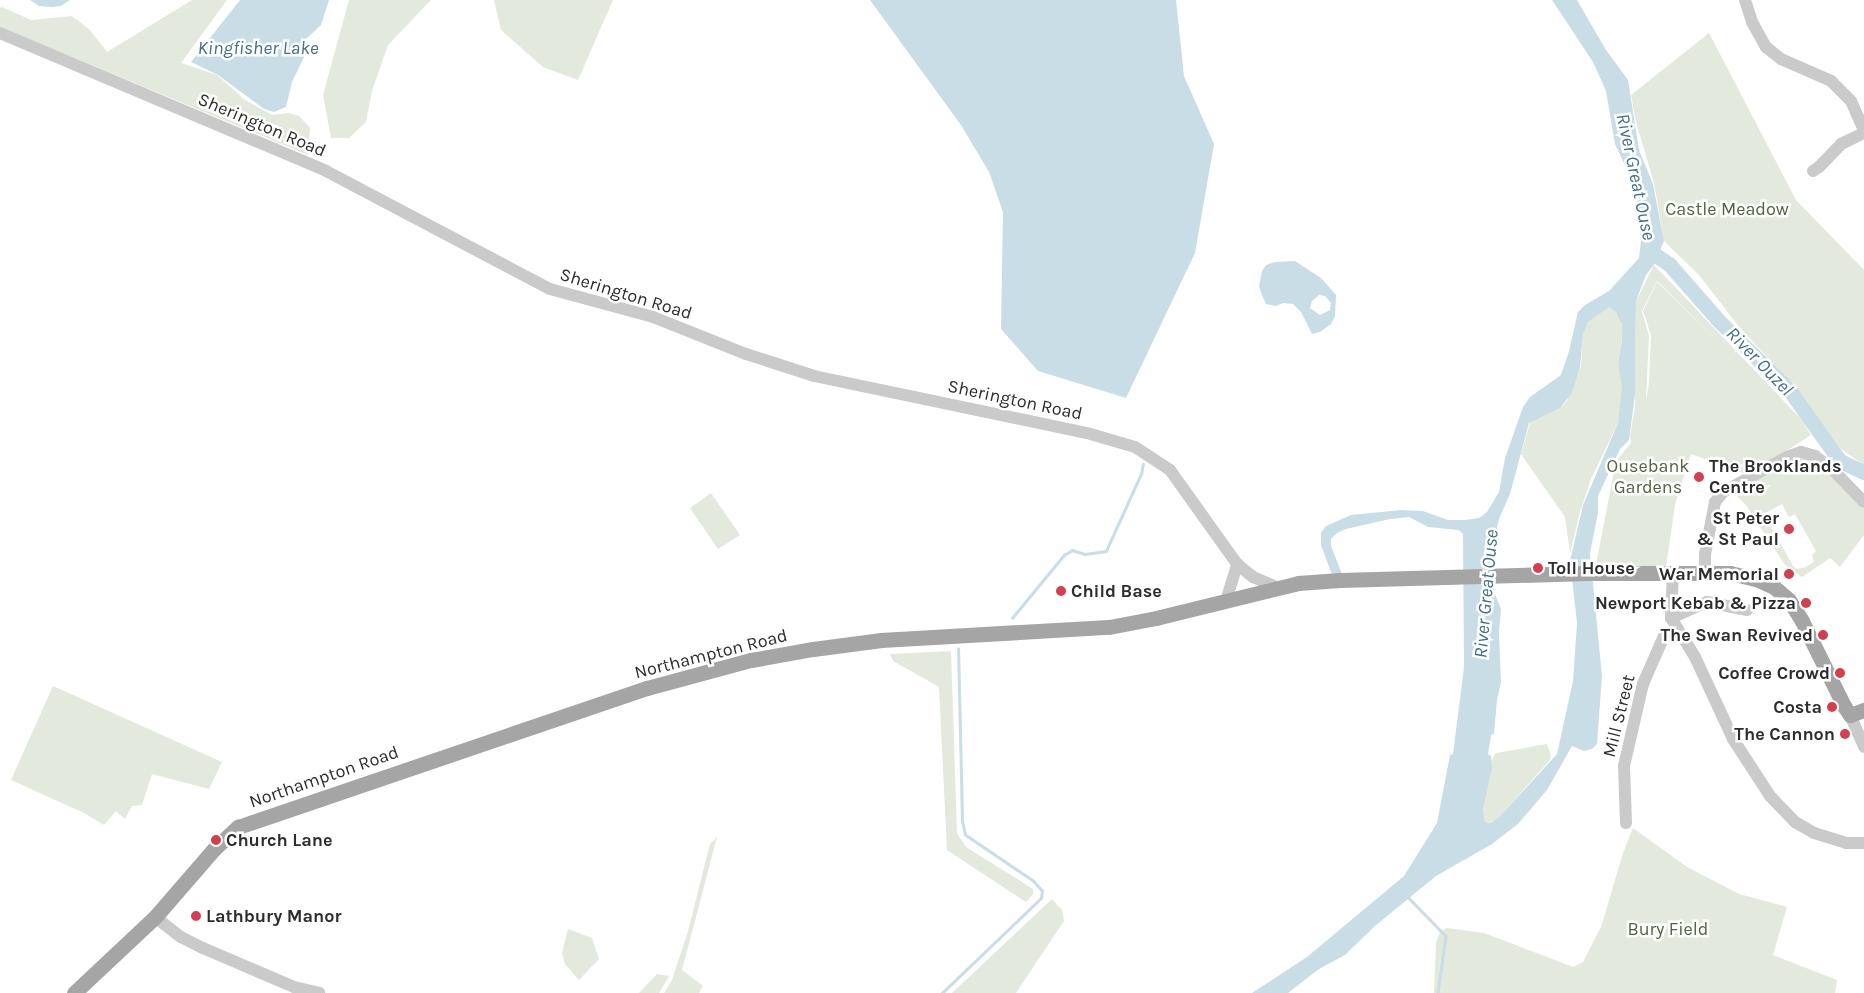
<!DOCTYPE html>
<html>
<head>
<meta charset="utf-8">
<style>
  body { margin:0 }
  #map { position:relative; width:1864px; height:993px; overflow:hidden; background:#fff; font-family:Karla,sans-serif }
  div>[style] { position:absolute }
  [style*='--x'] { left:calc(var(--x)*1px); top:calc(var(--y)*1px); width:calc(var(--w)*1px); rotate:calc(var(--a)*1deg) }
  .green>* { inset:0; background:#e3e9dc }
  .water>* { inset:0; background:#c9dde7 }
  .stream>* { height:2.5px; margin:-1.25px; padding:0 1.25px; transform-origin:1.25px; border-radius:1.25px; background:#c9dde7 }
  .river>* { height:15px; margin:-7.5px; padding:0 7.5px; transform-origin:7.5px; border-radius:7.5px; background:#c9dde7 }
  .minor>* { height:12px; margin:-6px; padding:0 6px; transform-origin:6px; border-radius:6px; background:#cacaca }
  .major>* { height:15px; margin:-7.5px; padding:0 7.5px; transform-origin:7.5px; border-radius:7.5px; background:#a5a5a5 }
  .dots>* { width:14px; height:14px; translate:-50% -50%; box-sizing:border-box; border:2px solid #fff; border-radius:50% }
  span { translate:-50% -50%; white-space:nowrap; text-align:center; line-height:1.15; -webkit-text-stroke:5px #fff; paint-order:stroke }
  .street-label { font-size:18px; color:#2d2d2d }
  .park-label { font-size:18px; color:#51633f }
  .poi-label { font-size:18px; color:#2d2d2d; font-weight:700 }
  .left { translate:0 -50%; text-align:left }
  .right { translate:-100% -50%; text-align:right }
  .water-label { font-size:19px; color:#446f86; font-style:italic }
</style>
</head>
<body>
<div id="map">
  <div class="green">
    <div style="clip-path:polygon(192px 0,227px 0,181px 63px,217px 75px,245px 100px,272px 115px,289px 113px,299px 116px,310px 128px,308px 155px,0 27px,0 8px,2px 7px,31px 20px,72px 16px,89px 29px,107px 52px)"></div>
    <div style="clip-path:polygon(349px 0,431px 0,388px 45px,372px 91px,366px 122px,349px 138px,331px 138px,323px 95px)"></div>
    <div style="clip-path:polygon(494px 0,613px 0,578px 80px,543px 67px,501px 30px)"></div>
    <div style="clip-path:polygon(1709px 33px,1796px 200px,1864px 270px,1864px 465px,1841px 449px,1797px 389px,1740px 328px,1699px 275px,1664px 241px,1654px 183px,1636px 122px,1631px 95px)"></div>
    <div style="clip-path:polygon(evenodd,1654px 265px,1801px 419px,1811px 435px,1752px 473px,1743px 473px,1691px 454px,1675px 505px,1666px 567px,1595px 570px,1616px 461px,1631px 443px,1630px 437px,1635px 406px,1636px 301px,1654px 265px,1657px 281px,1727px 350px,1657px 282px,1643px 311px,1651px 335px,1649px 383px,1646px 400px,1649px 336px,1642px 311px,1657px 281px)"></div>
    <div style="clip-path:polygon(1613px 306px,1618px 311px,1623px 331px,1618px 363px,1624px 393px,1618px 423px,1591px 479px,1580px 512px,1570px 553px,1565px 517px,1521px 454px,1532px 416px,1561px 407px,1567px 401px,1581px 366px,1583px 331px,1593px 312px)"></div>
    <div style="clip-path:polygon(evenodd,1798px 458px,1809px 459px,1830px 476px,1864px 508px,1864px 535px,1840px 567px,1830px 558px,1802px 577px,1785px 565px,1746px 505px,1731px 490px,1798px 458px,1782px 504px,1789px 517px,1795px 514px,1816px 551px,1812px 555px,1814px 562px,1806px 567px,1797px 569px,1793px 566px,1764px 514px,1782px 504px)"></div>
    <div style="clip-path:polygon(711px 493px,740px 535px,718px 549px,690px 508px)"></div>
    <div style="clip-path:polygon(951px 651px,957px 833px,966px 847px,1033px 889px,1033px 894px,1026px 902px,947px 850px,939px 687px,893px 661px,890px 654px)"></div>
    <div style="clip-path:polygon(53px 686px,222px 762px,209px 789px,152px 774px,142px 805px,132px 806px,125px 819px,116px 811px,104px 825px,84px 813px,11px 780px)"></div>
    <div style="clip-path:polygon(1547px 744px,1551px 755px,1550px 760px,1500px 816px,1491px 823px,1485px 822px,1483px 810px,1492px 759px,1496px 753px)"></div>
    <div style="clip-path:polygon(1633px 828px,1687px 867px,1739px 894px,1787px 907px,1773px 955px,1837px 980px,1835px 993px,1434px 993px,1436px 943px,1440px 932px,1447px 928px,1484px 933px,1573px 967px,1583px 962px,1601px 927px,1623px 853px)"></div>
    <div style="clip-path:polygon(717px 837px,682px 970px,703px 986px,699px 993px,664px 993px,672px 980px,688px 931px,710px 844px)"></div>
    <div style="clip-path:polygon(1052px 899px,1062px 910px,1064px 921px,1016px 993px,952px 993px)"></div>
    <div style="clip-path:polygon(568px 929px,592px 938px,599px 959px,579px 980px,565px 964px,562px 953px)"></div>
    <div style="clip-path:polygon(657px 974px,669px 976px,659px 993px,639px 993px)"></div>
  </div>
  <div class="water">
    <div style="clip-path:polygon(30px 0,70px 0,61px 6px,52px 7px,39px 6px)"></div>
    <div style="clip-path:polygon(240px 0,329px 0,321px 25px,307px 38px,308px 49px,292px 82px,286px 107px,274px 112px,264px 109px,218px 75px,191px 62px)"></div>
    <div style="clip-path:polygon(870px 0,1176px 0,1184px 76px,1214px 144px,1195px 253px,1126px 398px,1038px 371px,1001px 329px,1003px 212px,989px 172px,961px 125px)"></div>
    <div style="clip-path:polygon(evenodd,1552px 0,1577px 0,1606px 50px,1628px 80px,1639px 150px,1653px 184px,1664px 241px,1654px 265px,1646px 275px,1636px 301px,1635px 395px,1629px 440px,1620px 449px,1598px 496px,1598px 513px,1590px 553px,1602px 676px,1597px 744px,1592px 749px,1584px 751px,1572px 746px,1547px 790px,1518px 824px,1492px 844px,1436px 876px,1375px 926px,1345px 955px,1319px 969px,1288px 993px,1252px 993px,1307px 957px,1404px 876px,1437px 823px,1450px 755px,1453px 754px,1464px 667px,1463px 534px,1458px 530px,1428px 527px,1409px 517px,1390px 519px,1346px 529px,1337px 533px,1331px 539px,1331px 546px,1342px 574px,1332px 575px,1321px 545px,1321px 533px,1326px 526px,1351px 515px,1401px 510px,1423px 511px,1448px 520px,1465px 520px,1479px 518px,1487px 512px,1499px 492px,1505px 458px,1523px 407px,1530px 397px,1561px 375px,1569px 351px,1578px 312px,1585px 305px,1609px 291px,1639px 258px,1641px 240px,1635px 187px,1615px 144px,1606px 91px,1593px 62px,1552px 0,1609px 307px,1616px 312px,1622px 325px,1622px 339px,1618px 363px,1622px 388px,1618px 423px,1583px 505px,1570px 561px,1577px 623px,1573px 681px,1557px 754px,1500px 816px,1491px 823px,1485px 822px,1483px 810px,1492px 767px,1491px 756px,1488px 754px,1491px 735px,1494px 734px,1497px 700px,1501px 682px,1499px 632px,1501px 609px,1493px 589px,1495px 536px,1499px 519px,1510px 494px,1529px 423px,1560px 408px,1572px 393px,1580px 367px,1583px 334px,1588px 322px,1609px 307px)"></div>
    <div style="clip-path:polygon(evenodd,1295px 261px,1321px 278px,1336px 295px,1335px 316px,1331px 324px,1320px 332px,1312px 334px,1301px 312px,1293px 304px,1283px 303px,1276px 306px,1266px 304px,1262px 295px,1259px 286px,1262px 271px,1266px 265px,1275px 262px,1295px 261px,1319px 295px,1325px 296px,1331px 303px,1330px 310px,1320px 315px,1310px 308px,1312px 301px,1319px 295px)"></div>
  </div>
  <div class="stream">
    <div style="--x:1012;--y:618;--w:82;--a:-50.5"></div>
    <div style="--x:1064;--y:555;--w:9;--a:-32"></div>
    <div style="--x:1072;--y:550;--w:14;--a:17"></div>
    <div style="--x:1085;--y:554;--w:21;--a:-8"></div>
    <div style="--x:1106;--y:551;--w:85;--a:-65.6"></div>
    <div style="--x:1141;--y:474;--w:10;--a:-79"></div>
    <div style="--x:1409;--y:898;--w:53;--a:45.8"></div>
    <div style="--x:1446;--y:936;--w:58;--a:98"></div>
    <div style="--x:942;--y:993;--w:137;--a:-43.8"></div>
    <div style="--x:1041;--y:898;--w:7;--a:-82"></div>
    <div style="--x:1042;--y:891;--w:13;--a:-132"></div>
    <div style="--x:1033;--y:881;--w:82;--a:-145.9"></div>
    <div style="--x:965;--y:835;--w:14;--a:-102"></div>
    <div style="--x:962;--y:821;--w:172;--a:-91.3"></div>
  </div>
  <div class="river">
    <div style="--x:1651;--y:252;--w:22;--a:34"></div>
    <div style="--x:1669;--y:264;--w:74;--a:48.8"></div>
    <div style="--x:1718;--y:320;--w:101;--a:44.6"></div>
    <div style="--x:1790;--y:391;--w:86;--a:54.5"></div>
    <div style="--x:1840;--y:461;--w:26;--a:25"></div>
  </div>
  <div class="minor">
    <div style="--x:1745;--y:0;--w:23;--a:72"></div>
    <div style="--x:1752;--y:22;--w:29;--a:61"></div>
    <div style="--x:1766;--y:47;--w:19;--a:39"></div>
    <div style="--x:1781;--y:59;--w:55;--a:23.7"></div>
    <div style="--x:1831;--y:81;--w:28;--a:45"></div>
    <div style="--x:1851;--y:101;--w:32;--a:66"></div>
    <div style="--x:0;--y:33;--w:354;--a:22.9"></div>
    <div style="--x:326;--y:171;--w:253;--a:27.8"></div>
    <div style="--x:550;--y:289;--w:107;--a:15.2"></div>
    <div style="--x:653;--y:317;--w:100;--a:21.7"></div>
    <div style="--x:746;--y:354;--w:71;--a:17.9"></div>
    <div style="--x:814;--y:376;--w:279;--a:11.8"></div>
    <div style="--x:1087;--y:433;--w:50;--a:16.3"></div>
    <div style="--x:1135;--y:447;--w:42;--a:33.3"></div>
    <div style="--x:1170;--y:470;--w:115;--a:54.5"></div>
    <div style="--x:1237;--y:564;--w:21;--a:39"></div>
    <div style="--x:1253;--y:577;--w:28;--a:23"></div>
    <div style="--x:1813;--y:171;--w:7;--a:-34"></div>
    <div style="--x:1819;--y:167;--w:32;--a:-46"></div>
    <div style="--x:1841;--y:144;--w:25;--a:-26"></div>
    <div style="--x:1673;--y:572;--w:46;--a:92.5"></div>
    <div style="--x:1671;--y:618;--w:46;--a:58.4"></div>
    <div style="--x:1695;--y:657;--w:90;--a:65.1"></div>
    <div style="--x:1733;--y:739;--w:68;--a:57"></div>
    <div style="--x:1770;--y:796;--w:36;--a:46"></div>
    <div style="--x:1795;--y:822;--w:22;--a:30"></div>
    <div style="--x:1814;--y:833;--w:34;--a:17"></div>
    <div style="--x:1846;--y:843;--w:18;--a:0"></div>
    <div style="--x:1705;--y:572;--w:18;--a:-90"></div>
    <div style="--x:1705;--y:554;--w:53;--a:-79.1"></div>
    <div style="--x:1715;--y:502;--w:13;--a:-51"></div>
    <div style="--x:1723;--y:492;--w:73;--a:-28.7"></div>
    <div style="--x:1787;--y:457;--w:15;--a:-20"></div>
    <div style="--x:1801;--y:452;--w:15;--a:16"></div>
    <div style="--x:1815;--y:456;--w:17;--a:36"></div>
    <div style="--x:1829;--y:466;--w:50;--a:45.8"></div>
    <div style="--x:1226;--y:601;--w:39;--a:-73"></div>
    <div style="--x:1671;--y:618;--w:39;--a:-24"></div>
    <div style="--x:1707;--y:602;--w:41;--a:11.3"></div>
    <div style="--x:1850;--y:715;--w:35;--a:66"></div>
    <div style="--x:1626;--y:823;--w:57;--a:-92"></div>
    <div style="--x:1624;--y:766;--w:84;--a:-77"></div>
    <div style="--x:1643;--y:684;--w:52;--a:-66.4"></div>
    <div style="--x:1664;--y:636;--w:14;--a:-34"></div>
    <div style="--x:155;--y:917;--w:33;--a:38"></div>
    <div style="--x:181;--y:937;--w:25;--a:27"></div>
    <div style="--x:203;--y:948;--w:99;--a:23.2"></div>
    <div style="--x:294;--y:987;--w:26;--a:13"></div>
  </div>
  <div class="major">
    <div style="--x:74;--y:993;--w:111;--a:-43.2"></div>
    <div style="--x:155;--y:917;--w:90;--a:-49.1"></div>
    <div style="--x:214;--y:849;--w:33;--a:-43"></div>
    <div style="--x:238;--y:827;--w:432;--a:-18.8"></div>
    <div style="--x:647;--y:688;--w:108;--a:-15.1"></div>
    <div style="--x:751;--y:660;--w:63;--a:-10.1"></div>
    <div style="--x:813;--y:649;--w:69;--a:-7.5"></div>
    <div style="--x:881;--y:640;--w:228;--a:-3.3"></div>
    <div style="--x:1109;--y:627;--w:48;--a:-10.8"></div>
    <div style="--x:1156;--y:618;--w:146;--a:-13.8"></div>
    <div style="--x:1298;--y:583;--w:42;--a:-4.1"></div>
    <div style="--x:1340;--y:580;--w:256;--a:-1.6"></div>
    <div style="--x:1596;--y:573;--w:134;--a:0"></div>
    <div style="--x:1730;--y:573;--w:27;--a:13"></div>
    <div style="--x:1756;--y:579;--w:20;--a:24"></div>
    <div style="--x:1774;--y:587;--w:20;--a:41"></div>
    <div style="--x:1789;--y:600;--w:25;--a:58"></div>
    <div style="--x:1802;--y:621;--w:95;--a:63.7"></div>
    <div style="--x:1844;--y:706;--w:11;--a:56"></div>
    <div style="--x:1850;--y:715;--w:15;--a:-20"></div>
  </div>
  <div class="dots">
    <div style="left:1699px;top:477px;background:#d24050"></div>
    <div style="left:1789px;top:529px;background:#d24050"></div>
    <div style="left:1538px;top:568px;background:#d24050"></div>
    <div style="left:1789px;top:574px;background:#d24050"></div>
    <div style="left:1061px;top:591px;background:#d24050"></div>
    <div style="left:1806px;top:603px;background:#d24050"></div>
    <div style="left:1823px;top:635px;background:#d24050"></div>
    <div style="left:1840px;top:673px;background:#d24050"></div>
    <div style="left:1832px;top:707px;background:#d24050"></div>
    <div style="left:1845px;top:734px;background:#d24050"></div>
    <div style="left:216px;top:840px;background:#d24050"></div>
    <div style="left:196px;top:916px;background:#d24050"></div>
  </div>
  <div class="street-label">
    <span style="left:262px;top:125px;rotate:23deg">Sherington Road</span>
    <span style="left:626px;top:294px;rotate:17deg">Sherington Road</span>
    <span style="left:1015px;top:400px;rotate:12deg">Sherington Road</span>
    <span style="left:711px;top:654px;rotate:-14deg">Northampton Road</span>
    <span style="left:1619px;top:716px;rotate:-76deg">Mill Street</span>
    <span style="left:324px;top:777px;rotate:-19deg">Northampton Road</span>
  </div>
  <div class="park-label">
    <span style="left:1727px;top:209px">Castle Meadow</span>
    <span style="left:1648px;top:477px">Ousebank<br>Gardens</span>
    <span style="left:1668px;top:929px">Bury Field</span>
  </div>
  <div class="poi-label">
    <span class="left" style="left:1709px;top:477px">The Brooklands<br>Centre</span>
    <span class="right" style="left:1779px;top:529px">St Peter<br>&amp; St Paul</span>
    <span class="left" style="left:1548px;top:568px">Toll House</span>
    <span class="right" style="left:1779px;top:574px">War Memorial</span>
    <span class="left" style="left:1071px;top:591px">Child Base</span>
    <span class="right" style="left:1796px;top:603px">Newport Kebab &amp; Pizza</span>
    <span class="right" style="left:1813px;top:635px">The Swan Revived</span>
    <span class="right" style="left:1830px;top:673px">Coffee Crowd</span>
    <span class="right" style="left:1822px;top:707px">Costa</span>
    <span class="right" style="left:1835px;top:734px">The Cannon</span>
    <span class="left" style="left:226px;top:840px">Church Lane</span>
    <span class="left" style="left:206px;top:916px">Lathbury Manor</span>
  </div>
  <div class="water-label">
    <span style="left:258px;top:49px">Kingfisher Lake</span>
    <span style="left:1635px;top:177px;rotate:78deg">River Great Ouse</span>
    <span style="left:1759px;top:362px;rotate:46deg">River Ouzel</span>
    <span style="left:1487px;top:594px;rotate:-85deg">River Great Ouse</span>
  </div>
</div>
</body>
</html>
